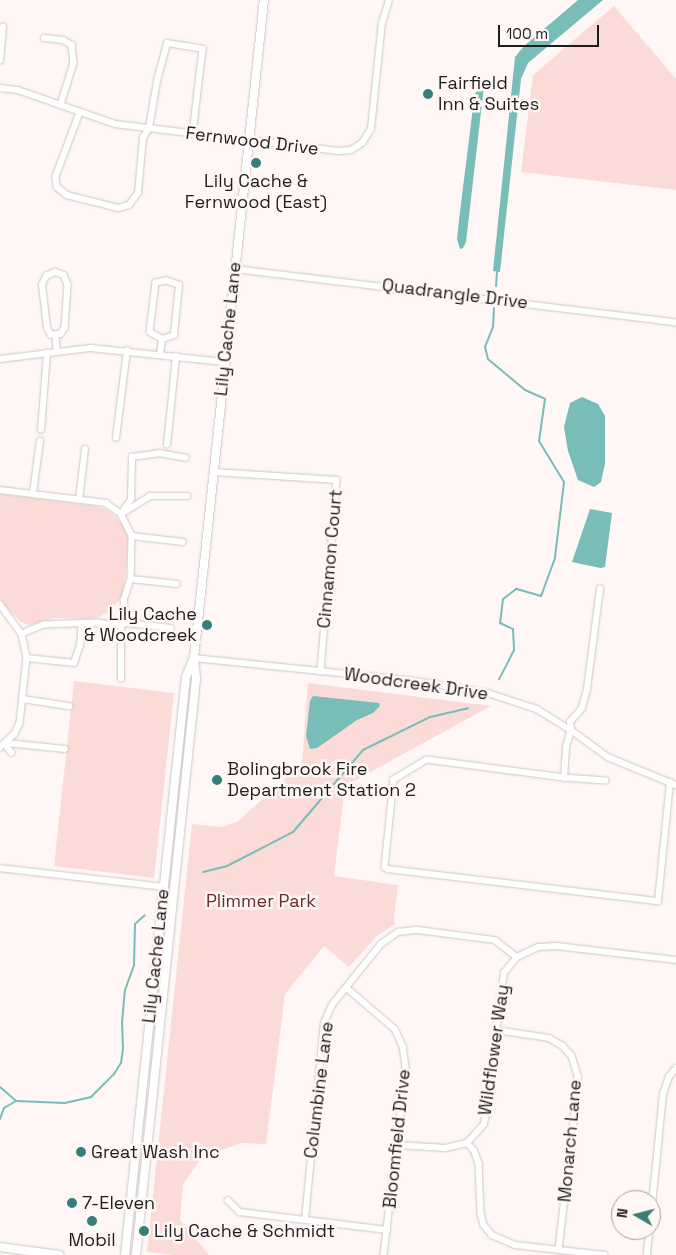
<!DOCTYPE html>
<html>
<head>
<meta charset="utf-8">
<style>
  body { margin:0 }
  #map { position:relative; width:676px; height:1255px; overflow:hidden; background:#fef7f6; font-family:"Space Grotesk",sans-serif }
  div>[style] { position:absolute }
  [style*='--x'] { left:calc(var(--x)*1px); top:calc(var(--y)*1px); width:calc(var(--w)*1px); rotate:calc(var(--a)*1deg) }
  .green>* { inset:0; background:#fadbd7 }
  .water>* { inset:0; background:#79bdb8 }
  .stream>* { height:2px; margin:-1px; padding:0 1px; transform-origin:1px; border-radius:1px; background:#79bdb8 }
  .roads { filter:drop-shadow(0 0 1px #cdc6c6) drop-shadow(0 0 1px #cdc6c6) }
  .street>* { height:5.5px; margin:-2.75px; padding:0 2.75px; transform-origin:2.75px; border-radius:2.75px; background:#fff }
  .secondary>* { height:8px; margin:-4px; padding:0 4px; transform-origin:4px; border-radius:4px; background:#fff }
  .dots>* { width:14px; height:14px; translate:-50% -50%; box-sizing:border-box; border:2px solid #fef7f6; border-radius:50% }
  span { translate:-50% -50%; white-space:nowrap; text-align:center; line-height:1.15; -webkit-text-stroke:5px #fef7f6; paint-order:stroke }
  .poi-label { font-size:18px; color:#1f1c1c }
  .left { translate:0 -50%; text-align:left }
  .right { translate:-100% -50%; text-align:right }
  .street-label { font-size:18px; color:#1f1c1c }
  .park-label { font-size:18px; color:#6e2924 }
  .north { position:absolute; left:611px; top:1190px; width:50px; height:50px; box-sizing:border-box; background:#fef7f6; border:1px solid #a59f9f; border-radius:50%; rotate:278deg; font-size:14px; font-weight:700; line-height:20px; text-align:center; color:#1f1c1c }
  .north::after { content:''; display:block; margin:auto; width:18px; height:22px; background:#357e7a; clip-path:polygon(50% 0,100% 100%,50% 72%,0 100%) }
  .scale { position:absolute; left:498px; top:25px; width:101px; height:22px; box-sizing:border-box; border:2px solid #1f1c1c; border-top:0; padding-left:6px; font-size:15px; line-height:18px; white-space:nowrap; color:#1f1c1c; -webkit-text-stroke:4px #fef7f6; paint-order:stroke }
</style>
</head>
<body>
<div id="map">
  <div class="green">
    <div style="clip-path:polygon(614px 6px,676px 79px,676px 190px,521px 172px,533px 75px)"></div>
    <div style="clip-path:polygon(0 494px,97px 506px,108px 510px,118px 519px,125px 528px,128px 542px,126px 569px,123px 595px,111px 610px,99px 617px,87px 619px,54px 618px,29px 625px,21px 622px,0 601px)"></div>
    <div style="clip-path:polygon(74px 681px,174px 693px,154px 878px,54px 866px)"></div>
    <div style="clip-path:polygon(308px 683px,491px 706px,345px 786px,334px 876px,398px 885px,394px 918px,395px 924px,377px 936px,349px 967px,324px 946px,285px 994px,266px 1144px,241px 1143px,202px 1157px,183px 1184px,180px 1220px,209px 1255px,173px 1255px,147px 1252px,192px 824px,221px 827px,237px 822px,302px 764px)"></div>
  </div>
  <div class="water">
    <div style="clip-path:polygon(578px 0,603px 0,528px 63px,521px 79px,500px 272px,493px 271px,515px 57px,524px 46px)"></div>
    <div style="clip-path:polygon(484px 86px,466px 242px,463px 248px,460px 249px,457px 239px,459px 220px,473px 107px,476px 91px)"></div>
    <div style="clip-path:polygon(582px 397px,598px 404px,605px 416px,605px 464px,601px 482px,594px 487px,578px 480px,568px 451px,564px 427px,570px 403px)"></div>
    <div style="clip-path:polygon(590px 509px,612px 513px,605px 567px,600px 568px,572px 562px)"></div>
    <div style="clip-path:polygon(313px 696px,379px 703px,380px 706px,373px 713px,357px 720px,317px 748px,310px 749px,306px 736px,310px 701px)"></div>
  </div>
  <div class="stream">
    <div style="--x:496;--y:286;--w:15;--a:-86"></div>
    <div style="--x:494;--y:308;--w:19;--a:93"></div>
    <div style="--x:493;--y:327;--w:22;--a:112"></div>
    <div style="--x:485;--y:347;--w:12;--a:76"></div>
    <div style="--x:488;--y:359;--w:48;--a:40"></div>
    <div style="--x:525;--y:390;--w:22;--a:24"></div>
    <div style="--x:545;--y:399;--w:42;--a:98.1"></div>
    <div style="--x:539;--y:441;--w:48;--a:58.6"></div>
    <div style="--x:564;--y:482;--w:77;--a:96.8"></div>
    <div style="--x:555;--y:558;--w:40;--a:110.2"></div>
    <div style="--x:541;--y:596;--w:26;--a:-164"></div>
    <div style="--x:516;--y:589;--w:16;--a:142"></div>
    <div style="--x:503;--y:599;--w:24;--a:97"></div>
    <div style="--x:500;--y:623;--w:14;--a:25"></div>
    <div style="--x:513;--y:629;--w:21;--a:87"></div>
    <div style="--x:514;--y:650;--w:33;--a:117"></div>
    <div style="--x:203;--y:872;--w:25;--a:-14"></div>
    <div style="--x:227;--y:866;--w:74;--a:-27.3"></div>
    <div style="--x:293;--y:832;--w:108;--a:-49.5"></div>
    <div style="--x:363;--y:750;--w:75;--a:-26.2"></div>
    <div style="--x:430;--y:717;--w:39;--a:-13"></div>
    <div style="--x:0;--y:1087;--w:21;--a:41"></div>
    <div style="--x:0;--y:1119;--w:12;--a:-70"></div>
    <div style="--x:4;--y:1108;--w:14;--a:-30"></div>
    <div style="--x:16;--y:1101;--w:49;--a:2.3"></div>
    <div style="--x:65;--y:1103;--w:27;--a:-13"></div>
    <div style="--x:91;--y:1097;--w:33;--a:-45"></div>
    <div style="--x:114;--y:1074;--w:13;--a:-58"></div>
    <div style="--x:121;--y:1063;--w:14;--a:-82"></div>
    <div style="--x:123;--y:1049;--w:26;--a:-92"></div>
    <div style="--x:122;--y:1023;--w:33;--a:-85"></div>
    <div style="--x:125;--y:990;--w:27;--a:-70"></div>
    <div style="--x:134;--y:965;--w:41;--a:-88.6"></div>
    <div style="--x:135;--y:924;--w:13;--a:-42"></div>
  </div>
  <div class="roads">
    <div class="street">
      <div style="--x:44;--y:38;--w:19;--a:6"></div>
      <div style="--x:63;--y:40;--w:10;--a:29"></div>
      <div style="--x:72;--y:45;--w:18;--a:84"></div>
      <div style="--x:74;--y:63;--w:44;--a:107.2"></div>
      <div style="--x:0;--y:61;--w:34;--a:-85"></div>
      <div style="--x:0;--y:88;--w:18;--a:6"></div>
      <div style="--x:18;--y:90;--w:103;--a:19.3"></div>
      <div style="--x:115;--y:124;--w:225;--a:6.9"></div>
      <div style="--x:338;--y:151;--w:13;--a:-4"></div>
      <div style="--x:351;--y:150;--w:13;--a:-32"></div>
      <div style="--x:362;--y:143;--w:17;--a:-57"></div>
      <div style="--x:371;--y:129;--w:107;--a:-84.1"></div>
      <div style="--x:382;--y:23;--w:24;--a:-73"></div>
      <div style="--x:80;--y:113;--w:68;--a:110.6"></div>
      <div style="--x:56;--y:177;--w:10;--a:84"></div>
      <div style="--x:57;--y:187;--w:13;--a:39"></div>
      <div style="--x:67;--y:195;--w:53;--a:14.3"></div>
      <div style="--x:118;--y:208;--w:11;--a:-15"></div>
      <div style="--x:129;--y:205;--w:15;--a:-53"></div>
      <div style="--x:138;--y:193;--w:55;--a:-84.8"></div>
      <div style="--x:143;--y:138;--w:12;--a:-59"></div>
      <div style="--x:149;--y:128;--w:48;--a:-80.3"></div>
      <div style="--x:157;--y:81;--w:39;--a:-75"></div>
      <div style="--x:167;--y:43;--w:36;--a:9"></div>
      <div style="--x:203;--y:49;--w:86;--a:96.7"></div>
      <div style="--x:235;--y:269;--w:444;--a:6.9"></div>
      <div style="--x:55;--y:272;--w:9;--a:18"></div>
      <div style="--x:64;--y:275;--w:11;--a:68"></div>
      <div style="--x:68;--y:285;--w:43;--a:94"></div>
      <div style="--x:65;--y:328;--w:7;--a:124"></div>
      <div style="--x:61;--y:334;--w:5;--a:169"></div>
      <div style="--x:56;--y:335;--w:5;--a:180"></div>
      <div style="--x:51;--y:335;--w:8;--a:-120"></div>
      <div style="--x:47;--y:328;--w:43;--a:-96.6"></div>
      <div style="--x:42;--y:285;--w:10;--a:-66"></div>
      <div style="--x:46;--y:276;--w:10;--a:-24"></div>
      <div style="--x:56;--y:335;--w:16;--a:86"></div>
      <div style="--x:160;--y:355;--w:16;--a:-83"></div>
      <div style="--x:162;--y:339;--w:13;--a:-18"></div>
      <div style="--x:174;--y:335;--w:50;--a:-84.3"></div>
      <div style="--x:179;--y:285;--w:13;--a:-162"></div>
      <div style="--x:167;--y:281;--w:11;--a:170"></div>
      <div style="--x:156;--y:283;--w:49;--a:97"></div>
      <div style="--x:150;--y:332;--w:14;--a:30"></div>
      <div style="--x:0;--y:359;--w:92;--a:-6.9"></div>
      <div style="--x:91;--y:348;--w:135;--a:6"></div>
      <div style="--x:41;--y:430;--w:77;--a:-85.5"></div>
      <div style="--x:116;--y:438;--w:88;--a:-82.8"></div>
      <div style="--x:167;--y:445;--w:89;--a:-84.2"></div>
      <div style="--x:214;--y:472;--w:123;--a:3.7"></div>
      <div style="--x:337;--y:480;--w:192;--a:94.8"></div>
      <div style="--x:0;--y:490;--w:107;--a:7"></div>
      <div style="--x:106;--y:503;--w:19;--a:36"></div>
      <div style="--x:121;--y:514;--w:25;--a:63"></div>
      <div style="--x:132;--y:536;--w:43;--a:91.3"></div>
      <div style="--x:131;--y:579;--w:22;--a:108"></div>
      <div style="--x:124;--y:600;--w:23;--a:83"></div>
      <div style="--x:127;--y:623;--w:7;--a:153"></div>
      <div style="--x:121;--y:626;--w:24;--a:-173"></div>
      <div style="--x:97;--y:623;--w:53;--a:177.8"></div>
      <div style="--x:44;--y:625;--w:24;--a:158"></div>
      <div style="--x:33;--y:493;--w:52;--a:-82.3"></div>
      <div style="--x:79;--y:500;--w:51;--a:-83.3"></div>
      <div style="--x:123;--y:513;--w:32;--a:-32"></div>
      <div style="--x:150;--y:496;--w:37;--a:0"></div>
      <div style="--x:121;--y:514;--w:18;--a:-56"></div>
      <div style="--x:131;--y:499;--w:42;--a:-88.6"></div>
      <div style="--x:132;--y:457;--w:27;--a:-8"></div>
      <div style="--x:159;--y:453;--w:27;--a:10"></div>
      <div style="--x:132;--y:536;--w:51;--a:6.7"></div>
      <div style="--x:131;--y:579;--w:46;--a:6.2"></div>
      <div style="--x:0;--y:604;--w:37;--a:54"></div>
      <div style="--x:22;--y:634;--w:25;--a:78"></div>
      <div style="--x:27;--y:658;--w:65;--a:96.1"></div>
      <div style="--x:20;--y:723;--w:12;--a:114"></div>
      <div style="--x:15;--y:734;--w:21;--a:137"></div>
      <div style="--x:127;--y:623;--w:44;--a:6.5"></div>
      <div style="--x:27;--y:658;--w:47;--a:6.1"></div>
      <div style="--x:74;--y:663;--w:18;--a:-71"></div>
      <div style="--x:80;--y:646;--w:22;--a:-85"></div>
      <div style="--x:194;--y:658;--w:222;--a:5.9"></div>
      <div style="--x:415;--y:681;--w:74;--a:9.3"></div>
      <div style="--x:488;--y:693;--w:52;--a:18.1"></div>
      <div style="--x:537;--y:709;--w:40;--a:32"></div>
      <div style="--x:571;--y:730;--w:46;--a:36.1"></div>
      <div style="--x:608;--y:757;--w:74;--a:22.4"></div>
      <div style="--x:121;--y:679;--w:53;--a:-90"></div>
      <div style="--x:23;--y:699;--w:47;--a:8.7"></div>
      <div style="--x:7;--y:743;--w:58;--a:5.9"></div>
      <div style="--x:5;--y:744;--w:11;--a:52"></div>
      <div style="--x:564;--y:778;--w:31;--a:-86"></div>
      <div style="--x:566;--y:747;--w:18;--a:-74"></div>
      <div style="--x:571;--y:730;--w:8;--a:-97"></div>
      <div style="--x:570;--y:722;--w:18;--a:-49"></div>
      <div style="--x:582;--y:708;--w:20;--a:-75"></div>
      <div style="--x:587;--y:689;--w:101;--a:-82.6"></div>
      <div style="--x:606;--y:781;--w:42;--a:-175.9"></div>
      <div style="--x:564;--y:778;--w:138;--a:-172.5"></div>
      <div style="--x:427;--y:760;--w:39;--a:149"></div>
      <div style="--x:394;--y:780;--w:87;--a:95.9"></div>
      <div style="--x:385;--y:867;--w:4;--a:34"></div>
      <div style="--x:388;--y:869;--w:272;--a:6.8"></div>
      <div style="--x:658;--y:901;--w:119;--a:-84.2"></div>
      <div style="--x:0;--y:868;--w:165;--a:6.6"></div>
      <div style="--x:347;--y:988;--w:63;--a:40.5"></div>
      <div style="--x:395;--y:1029;--w:19;--a:65"></div>
      <div style="--x:403;--y:1046;--w:22;--a:82"></div>
      <div style="--x:406;--y:1068;--w:188;--a:96.7"></div>
      <div style="--x:496;--y:1030;--w:54;--a:8.6"></div>
      <div style="--x:549;--y:1038;--w:16;--a:30"></div>
      <div style="--x:563;--y:1046;--w:13;--a:48"></div>
      <div style="--x:572;--y:1056;--w:21;--a:73"></div>
      <div style="--x:578;--y:1076;--w:20;--a:93"></div>
      <div style="--x:577;--y:1096;--w:155;--a:96.7"></div>
      <div style="--x:467;--y:1143;--w:10;--a:45"></div>
      <div style="--x:474;--y:1150;--w:14;--a:69"></div>
      <div style="--x:479;--y:1163;--w:51;--a:87.8"></div>
      <div style="--x:481;--y:1214;--w:11;--a:75"></div>
      <div style="--x:484;--y:1225;--w:13;--a:51"></div>
      <div style="--x:492;--y:1235;--w:25;--a:23"></div>
      <div style="--x:515;--y:1245;--w:90;--a:6.4"></div>
      <div style="--x:398;--y:1145;--w:47;--a:3.7"></div>
      <div style="--x:445;--y:1148;--w:23;--a:-13"></div>
      <div style="--x:467;--y:1143;--w:25;--a:-48"></div>
      <div style="--x:484;--y:1124;--w:25;--a:-79"></div>
      <div style="--x:489;--y:1099;--w:69;--a:-84.2"></div>
      <div style="--x:496;--y:1030;--w:58;--a:-82"></div>
      <div style="--x:504;--y:973;--w:21;--a:-51"></div>
      <div style="--x:517;--y:957;--w:23;--a:-25"></div>
      <div style="--x:538;--y:947;--w:19;--a:-3"></div>
      <div style="--x:557;--y:946;--w:120;--a:6.7"></div>
      <div style="--x:228;--y:1200;--w:17;--a:45"></div>
      <div style="--x:240;--y:1212;--w:148;--a:7"></div>
      <div style="--x:651;--y:1215;--w:122;--a:-84.3"></div>
      <div style="--x:663;--y:1094;--w:18;--a:-71"></div>
      <div style="--x:669;--y:1077;--w:11;--a:-52"></div>
      <div style="--x:305;--y:1220;--w:198;--a:-84.5"></div>
      <div style="--x:324;--y:1023;--w:20;--a:-66"></div>
      <div style="--x:332;--y:1005;--w:78;--a:-51.2"></div>
      <div style="--x:381;--y:944;--w:21;--a:-35"></div>
      <div style="--x:398;--y:932;--w:20;--a:-6"></div>
      <div style="--x:418;--y:930;--w:78;--a:7.4"></div>
      <div style="--x:495;--y:940;--w:28;--a:38"></div>
      <div style="--x:647;--y:1255;--w:25;--a:-85"></div>
    </div>
    <div class="secondary">
      <div style="--x:0;--y:1247;--w:60;--a:7.7"></div>
      <div style="--x:125;--y:1255;--w:581;--a:-83.98"></div>
      <div style="--x:186;--y:677;--w:18;--a:-68"></div>
      <div style="--x:136;--y:1255;--w:580;--a:-84.06"></div>
      <div style="--x:196;--y:678;--w:20;--a:-96"></div>
      <div style="--x:194;--y:658;--w:662;--a:-83.93"></div>
    </div>
  </div>
  <div class="dots">
    <div style="left:428px;top:94px;background:#357e7a"></div>
    <div style="left:256px;top:163px;background:#357e7a"></div>
    <div style="left:207px;top:625px;background:#357e7a"></div>
    <div style="left:217px;top:780px;background:#357e7a"></div>
    <div style="left:81px;top:1152px;background:#357e7a"></div>
    <div style="left:72px;top:1203px;background:#357e7a"></div>
    <div style="left:92px;top:1221px;background:#357e7a"></div>
    <div style="left:144px;top:1231px;background:#357e7a"></div>
  </div>
  <div class="poi-label">
    <span class="left" style="left:438px;top:94px">Fairfield<br>Inn &amp; Suites</span>
    <span style="left:256px;top:192px">Lily Cache &amp;<br>Fernwood (East)</span>
    <span class="right" style="left:197px;top:625px">Lily Cache<br>&amp; Woodcreek</span>
    <span class="left" style="left:227px;top:780px">Bolingbrook Fire<br>Department Station 2</span>
    <span class="left" style="left:91px;top:1152px">Great Wash Inc</span>
    <span class="left" style="left:82px;top:1203px">7-Eleven</span>
    <span class="left" style="left:154px;top:1231px">Lily Cache &amp; Schmidt</span>
    <span style="left:92px;top:1240px">Mobil</span>
  </div>
  <div class="street-label">
    <span style="left:252px;top:141px;rotate:7deg">Fernwood Drive</span>
    <span style="left:455px;top:294px;rotate:7deg">Quadrangle Drive</span>
    <span style="left:228px;top:329px;rotate:-84deg">Lily Cache Lane</span>
    <span style="left:330px;top:559px;rotate:-85deg">Cinnamon Court</span>
    <span style="left:416px;top:684px;rotate:8deg">Woodcreek Drive</span>
    <span style="left:156px;top:956px;rotate:-84deg">Lily Cache Lane</span>
    <span style="left:494px;top:1050px;rotate:-82deg">Wildflower Way</span>
    <span style="left:319px;top:1090px;rotate:-83deg">Columbine Lane</span>
    <span style="left:397px;top:1139px;rotate:-84deg">Bloomfield Drive</span>
    <span style="left:570px;top:1141px;rotate:-85deg">Monarch Lane</span>
  </div>
  <div class="park-label">
    <span style="left:261px;top:901px">Plimmer Park</span>
  </div>
  <div class="north">N</div>
  <div class="scale">100 m</div>
</div>
</body>
</html>
